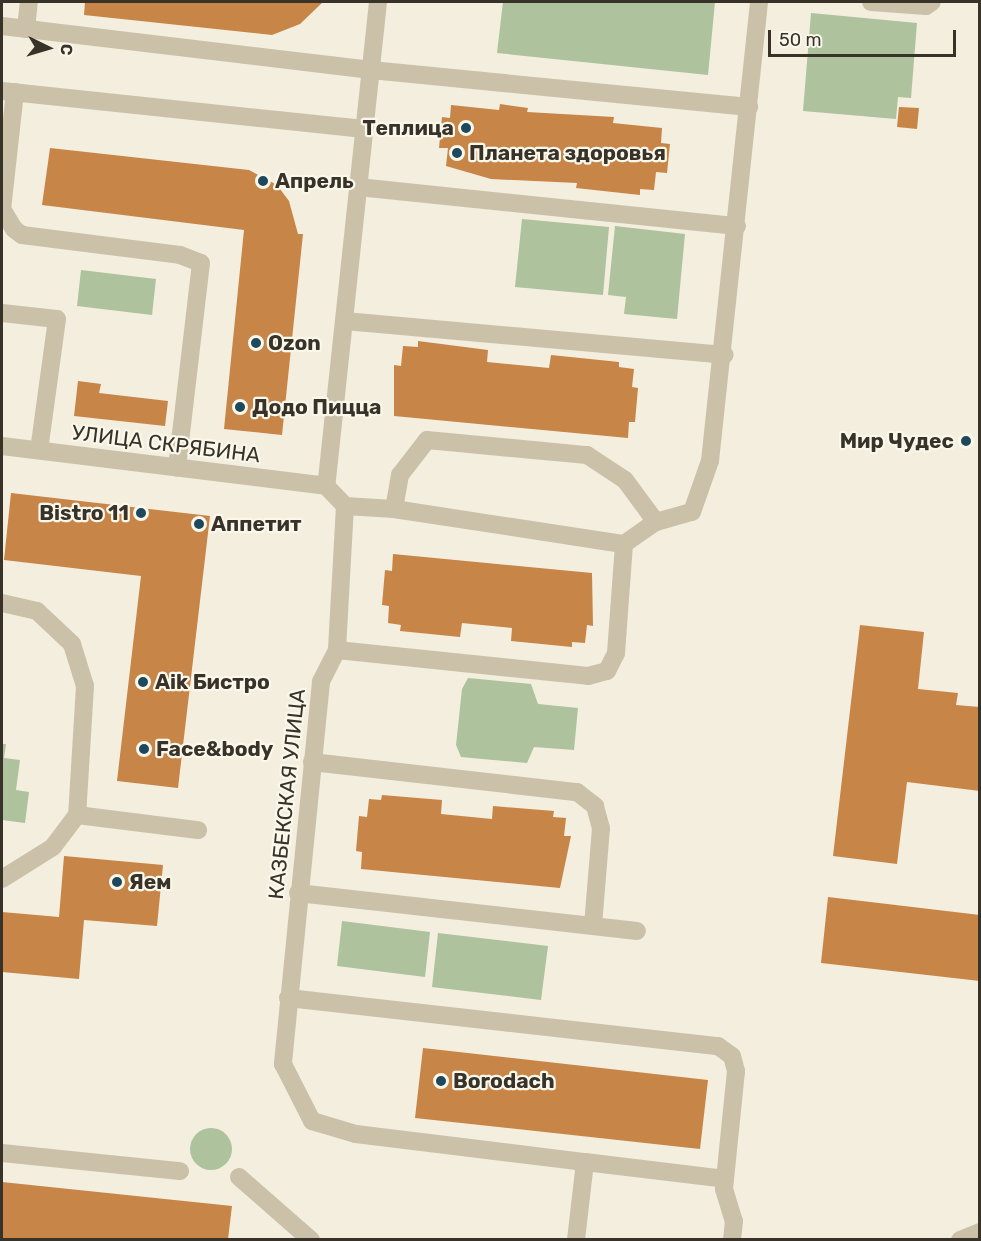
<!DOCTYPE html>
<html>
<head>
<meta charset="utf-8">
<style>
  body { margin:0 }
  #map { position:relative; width:981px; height:1241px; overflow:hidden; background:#f3eede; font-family:Rubik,sans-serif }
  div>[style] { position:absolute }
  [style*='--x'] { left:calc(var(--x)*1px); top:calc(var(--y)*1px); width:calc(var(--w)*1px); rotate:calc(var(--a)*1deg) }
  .green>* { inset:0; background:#adc29d }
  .round { border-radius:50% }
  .building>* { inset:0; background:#c78548 }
  .minor>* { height:18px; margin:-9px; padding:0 9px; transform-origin:9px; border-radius:9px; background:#cbc1a9 }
  .dots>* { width:16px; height:16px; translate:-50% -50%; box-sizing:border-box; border:3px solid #faf7eb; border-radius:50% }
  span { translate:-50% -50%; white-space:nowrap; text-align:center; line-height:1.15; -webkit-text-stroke:4.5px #faf7eb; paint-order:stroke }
  .poi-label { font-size:21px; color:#383229; font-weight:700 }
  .right { translate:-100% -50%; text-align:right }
  .left { translate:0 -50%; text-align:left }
  .street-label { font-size:21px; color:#383229 }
  .frame { position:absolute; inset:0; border:3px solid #383229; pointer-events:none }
  .north { position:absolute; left:18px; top:18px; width:60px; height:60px; -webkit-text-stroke:4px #faf7eb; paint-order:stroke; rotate:95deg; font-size:16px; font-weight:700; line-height:24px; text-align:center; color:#383229 }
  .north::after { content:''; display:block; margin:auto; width:21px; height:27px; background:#383229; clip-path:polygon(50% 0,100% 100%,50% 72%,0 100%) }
  .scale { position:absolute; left:768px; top:30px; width:188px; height:27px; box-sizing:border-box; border:3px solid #383229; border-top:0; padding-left:8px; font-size:18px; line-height:21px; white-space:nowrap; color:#383229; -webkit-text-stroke:4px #faf7eb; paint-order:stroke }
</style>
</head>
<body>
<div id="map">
  <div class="green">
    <div style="clip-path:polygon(503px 2px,715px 2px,708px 75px,497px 53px)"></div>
    <div style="clip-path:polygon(811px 13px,917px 23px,911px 98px,898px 97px,896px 119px,803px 111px)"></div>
    <div style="clip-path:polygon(522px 219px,609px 227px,603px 295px,515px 287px)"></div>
    <div style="clip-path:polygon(615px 226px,685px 234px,677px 319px,624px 314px,626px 297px,608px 295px)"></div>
    <div style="clip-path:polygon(81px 270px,156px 279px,152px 315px,77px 306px)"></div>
    <div style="clip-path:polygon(468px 678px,531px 684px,538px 704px,578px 708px,574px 750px,534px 747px,527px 763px,461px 757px,456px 745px,462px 689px)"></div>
    <div style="clip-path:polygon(2px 744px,6px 744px,4px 758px,20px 760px,16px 790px,29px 792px,25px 823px,2px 820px)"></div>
    <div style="clip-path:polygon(342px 921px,430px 932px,425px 977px,337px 966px)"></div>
    <div style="clip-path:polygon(438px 933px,548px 946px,541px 1000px,432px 987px)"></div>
    <div class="round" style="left:190px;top:1128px;width:42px;height:42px"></div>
  </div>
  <div class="building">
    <div style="clip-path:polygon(85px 2px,323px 2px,300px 24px,272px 35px,84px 15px)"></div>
    <div style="clip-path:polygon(500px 104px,528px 108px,527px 112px,614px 117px,613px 123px,662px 128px,661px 143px,670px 144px,667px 173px,656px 172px,654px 190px,640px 189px,640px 195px,576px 188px,577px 183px,491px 179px,446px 166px,448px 148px,439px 148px,442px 117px,450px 118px,451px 105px,499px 110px)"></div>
    <div style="clip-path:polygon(899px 107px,919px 108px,917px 129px,897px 127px)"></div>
    <div style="clip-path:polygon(50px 148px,249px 170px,277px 185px,289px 201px,298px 234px,303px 234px,282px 435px,224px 429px,244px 230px,42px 205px)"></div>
    <div style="clip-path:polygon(418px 341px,488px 350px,487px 362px,549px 368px,551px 355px,619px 362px,619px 367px,634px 369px,632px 387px,638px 388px,635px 422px,629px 422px,628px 438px,394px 416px,394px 365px,401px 366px,403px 346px,418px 347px)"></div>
    <div style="clip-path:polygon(78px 381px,101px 384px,99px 393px,168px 401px,165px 426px,74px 416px)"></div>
    <div style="clip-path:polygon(11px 493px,210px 516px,178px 788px,117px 781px,141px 576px,4px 560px)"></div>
    <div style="clip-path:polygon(393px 554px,592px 573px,593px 626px,587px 625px,585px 643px,572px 642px,572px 647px,511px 641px,512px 628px,462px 623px,460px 637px,400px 631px,401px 625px,388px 623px,389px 606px,382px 605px,385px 570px,392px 571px)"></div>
    <div style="clip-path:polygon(860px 625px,924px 632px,918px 689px,958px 693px,956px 705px,980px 707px,980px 791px,907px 782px,897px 864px,833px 856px)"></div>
    <div style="clip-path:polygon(382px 795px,442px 800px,441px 814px,492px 819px,493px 806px,554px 811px,553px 817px,566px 818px,564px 836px,571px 836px,560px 888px,361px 869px,362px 852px,356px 851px,359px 816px,367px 817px,369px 799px,381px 800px)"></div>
    <div style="clip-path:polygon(64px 856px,163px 865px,157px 926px,84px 920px,79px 979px,2px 972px,2px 912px,59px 917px)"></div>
    <div style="clip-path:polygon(828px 897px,980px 915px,980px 981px,821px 963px)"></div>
    <div style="clip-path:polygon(423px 1048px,708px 1080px,700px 1149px,415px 1118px)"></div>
    <div style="clip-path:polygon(2px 1182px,232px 1206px,228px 1239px,2px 1239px)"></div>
  </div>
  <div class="minor">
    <div style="--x:378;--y:2;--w:487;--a:96.1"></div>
    <div style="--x:326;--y:486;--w:28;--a:46"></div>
    <div style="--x:345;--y:506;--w:144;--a:93.2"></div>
    <div style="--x:337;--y:650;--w:36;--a:117"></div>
    <div style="--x:321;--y:682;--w:384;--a:95.7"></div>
    <div style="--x:283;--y:1064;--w:64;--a:63"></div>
    <div style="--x:312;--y:1121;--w:46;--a:16.5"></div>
    <div style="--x:356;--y:1134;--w:231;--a:7"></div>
    <div style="--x:585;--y:1162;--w:79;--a:96.6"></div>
    <div style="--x:871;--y:2;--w:55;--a:4.2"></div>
    <div style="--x:926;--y:6;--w:7;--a:-34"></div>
    <div style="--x:2;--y:26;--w:372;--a:6.8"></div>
    <div style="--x:371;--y:70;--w:380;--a:5.6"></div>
    <div style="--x:26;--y:29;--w:27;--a:-84"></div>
    <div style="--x:2;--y:91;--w:364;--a:6"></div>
    <div style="--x:15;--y:92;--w:118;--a:96.3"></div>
    <div style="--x:2;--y:209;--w:23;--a:59"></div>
    <div style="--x:14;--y:229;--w:10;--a:37"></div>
    <div style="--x:22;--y:235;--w:159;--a:7.2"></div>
    <div style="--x:180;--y:255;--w:22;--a:21"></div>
    <div style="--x:201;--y:263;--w:206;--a:96.7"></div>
    <div style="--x:358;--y:187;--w:381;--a:5.9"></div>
    <div style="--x:2;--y:313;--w:55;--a:6.2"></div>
    <div style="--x:57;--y:319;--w:132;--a:97.8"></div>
    <div style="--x:345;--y:321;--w:381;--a:5.1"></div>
    <div style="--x:2;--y:446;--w:326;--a:7"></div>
    <div style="--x:345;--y:506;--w:49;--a:3.5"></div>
    <div style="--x:394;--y:509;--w:233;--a:8.7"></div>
    <div style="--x:624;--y:544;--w:39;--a:-35"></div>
    <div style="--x:656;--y:522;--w:37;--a:-16"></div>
    <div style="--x:692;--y:512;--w:54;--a:-70.6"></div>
    <div style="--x:710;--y:461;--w:462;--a:-83.9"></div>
    <div style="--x:394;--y:509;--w:35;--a:-80"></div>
    <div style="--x:400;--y:475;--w:44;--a:-52.4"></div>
    <div style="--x:427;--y:440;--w:161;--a:5.4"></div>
    <div style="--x:587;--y:455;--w:45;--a:33.3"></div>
    <div style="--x:625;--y:480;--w:52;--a:53.6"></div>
    <div style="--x:2;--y:603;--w:36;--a:13"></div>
    <div style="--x:37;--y:611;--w:48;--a:43.3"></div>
    <div style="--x:72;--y:644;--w:44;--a:72.8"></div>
    <div style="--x:85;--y:686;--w:129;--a:93.5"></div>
    <div style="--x:77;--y:815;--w:40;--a:127"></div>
    <div style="--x:53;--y:847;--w:60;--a:147.9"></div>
    <div style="--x:337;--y:650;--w:252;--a:5.9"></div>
    <div style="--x:588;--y:676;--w:20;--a:-15"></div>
    <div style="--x:607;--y:671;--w:20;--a:-63"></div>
    <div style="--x:616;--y:653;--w:109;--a:-85.8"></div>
    <div style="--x:312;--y:762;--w:267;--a:6.5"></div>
    <div style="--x:577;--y:792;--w:23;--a:38"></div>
    <div style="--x:595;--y:806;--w:23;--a:75"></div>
    <div style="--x:601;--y:828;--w:97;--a:94.7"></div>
    <div style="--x:77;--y:815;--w:122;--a:7.1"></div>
    <div style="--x:298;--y:893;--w:341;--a:6.4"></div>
    <div style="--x:288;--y:998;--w:433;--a:6.4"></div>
    <div style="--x:718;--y:1046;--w:17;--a:36"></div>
    <div style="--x:732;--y:1056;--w:16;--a:75"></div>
    <div style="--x:736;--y:1071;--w:119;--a:95.8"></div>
    <div style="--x:724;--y:1189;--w:34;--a:73"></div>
    <div style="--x:734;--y:1221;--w:19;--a:96"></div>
    <div style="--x:2;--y:1153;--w:179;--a:5.8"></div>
    <div style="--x:585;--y:1162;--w:141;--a:6.9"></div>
    <div style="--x:239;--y:1177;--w:96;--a:41.2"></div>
    <div style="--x:960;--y:1240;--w:22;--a:-22"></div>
  </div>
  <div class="dots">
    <div style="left:466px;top:128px;background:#1e485b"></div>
    <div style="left:457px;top:153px;background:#1e485b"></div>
    <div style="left:263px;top:181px;background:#1e485b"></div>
    <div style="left:256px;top:343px;background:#1e485b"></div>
    <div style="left:240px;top:407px;background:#1e485b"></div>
    <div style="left:966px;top:441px;background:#1e485b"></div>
    <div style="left:141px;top:513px;background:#1e485b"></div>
    <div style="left:199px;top:524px;background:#1e485b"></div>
    <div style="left:143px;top:682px;background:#1e485b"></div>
    <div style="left:144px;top:749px;background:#1e485b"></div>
    <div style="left:117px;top:882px;background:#1e485b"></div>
    <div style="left:441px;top:1081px;background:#1e485b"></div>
  </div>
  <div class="poi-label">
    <span class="right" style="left:454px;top:128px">Теплица</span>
    <span class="left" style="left:469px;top:153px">Планета здоровья</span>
    <span class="left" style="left:275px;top:181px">Апрель</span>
    <span class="left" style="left:268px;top:343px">Ozon</span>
    <span class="left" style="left:252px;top:407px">Додо Пицца</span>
    <span class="right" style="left:954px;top:441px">Мир Чудес</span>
    <span class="right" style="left:129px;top:513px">Bistro 11</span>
    <span class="left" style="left:211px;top:524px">Аппетит</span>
    <span class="left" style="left:155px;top:682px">Aik Бистро</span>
    <span class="left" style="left:156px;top:749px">Face&amp;body</span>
    <span class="left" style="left:129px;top:882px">Яем</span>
    <span class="left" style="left:453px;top:1081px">Borodach</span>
  </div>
  <div class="street-label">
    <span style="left:166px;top:444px;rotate:7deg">УЛИЦА СКРЯБИНА</span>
    <span style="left:287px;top:794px;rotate:-84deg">КАЗБЕКСКАЯ УЛИЦА</span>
  </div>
  <div class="frame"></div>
  <div class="north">С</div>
  <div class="scale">50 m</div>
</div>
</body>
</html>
